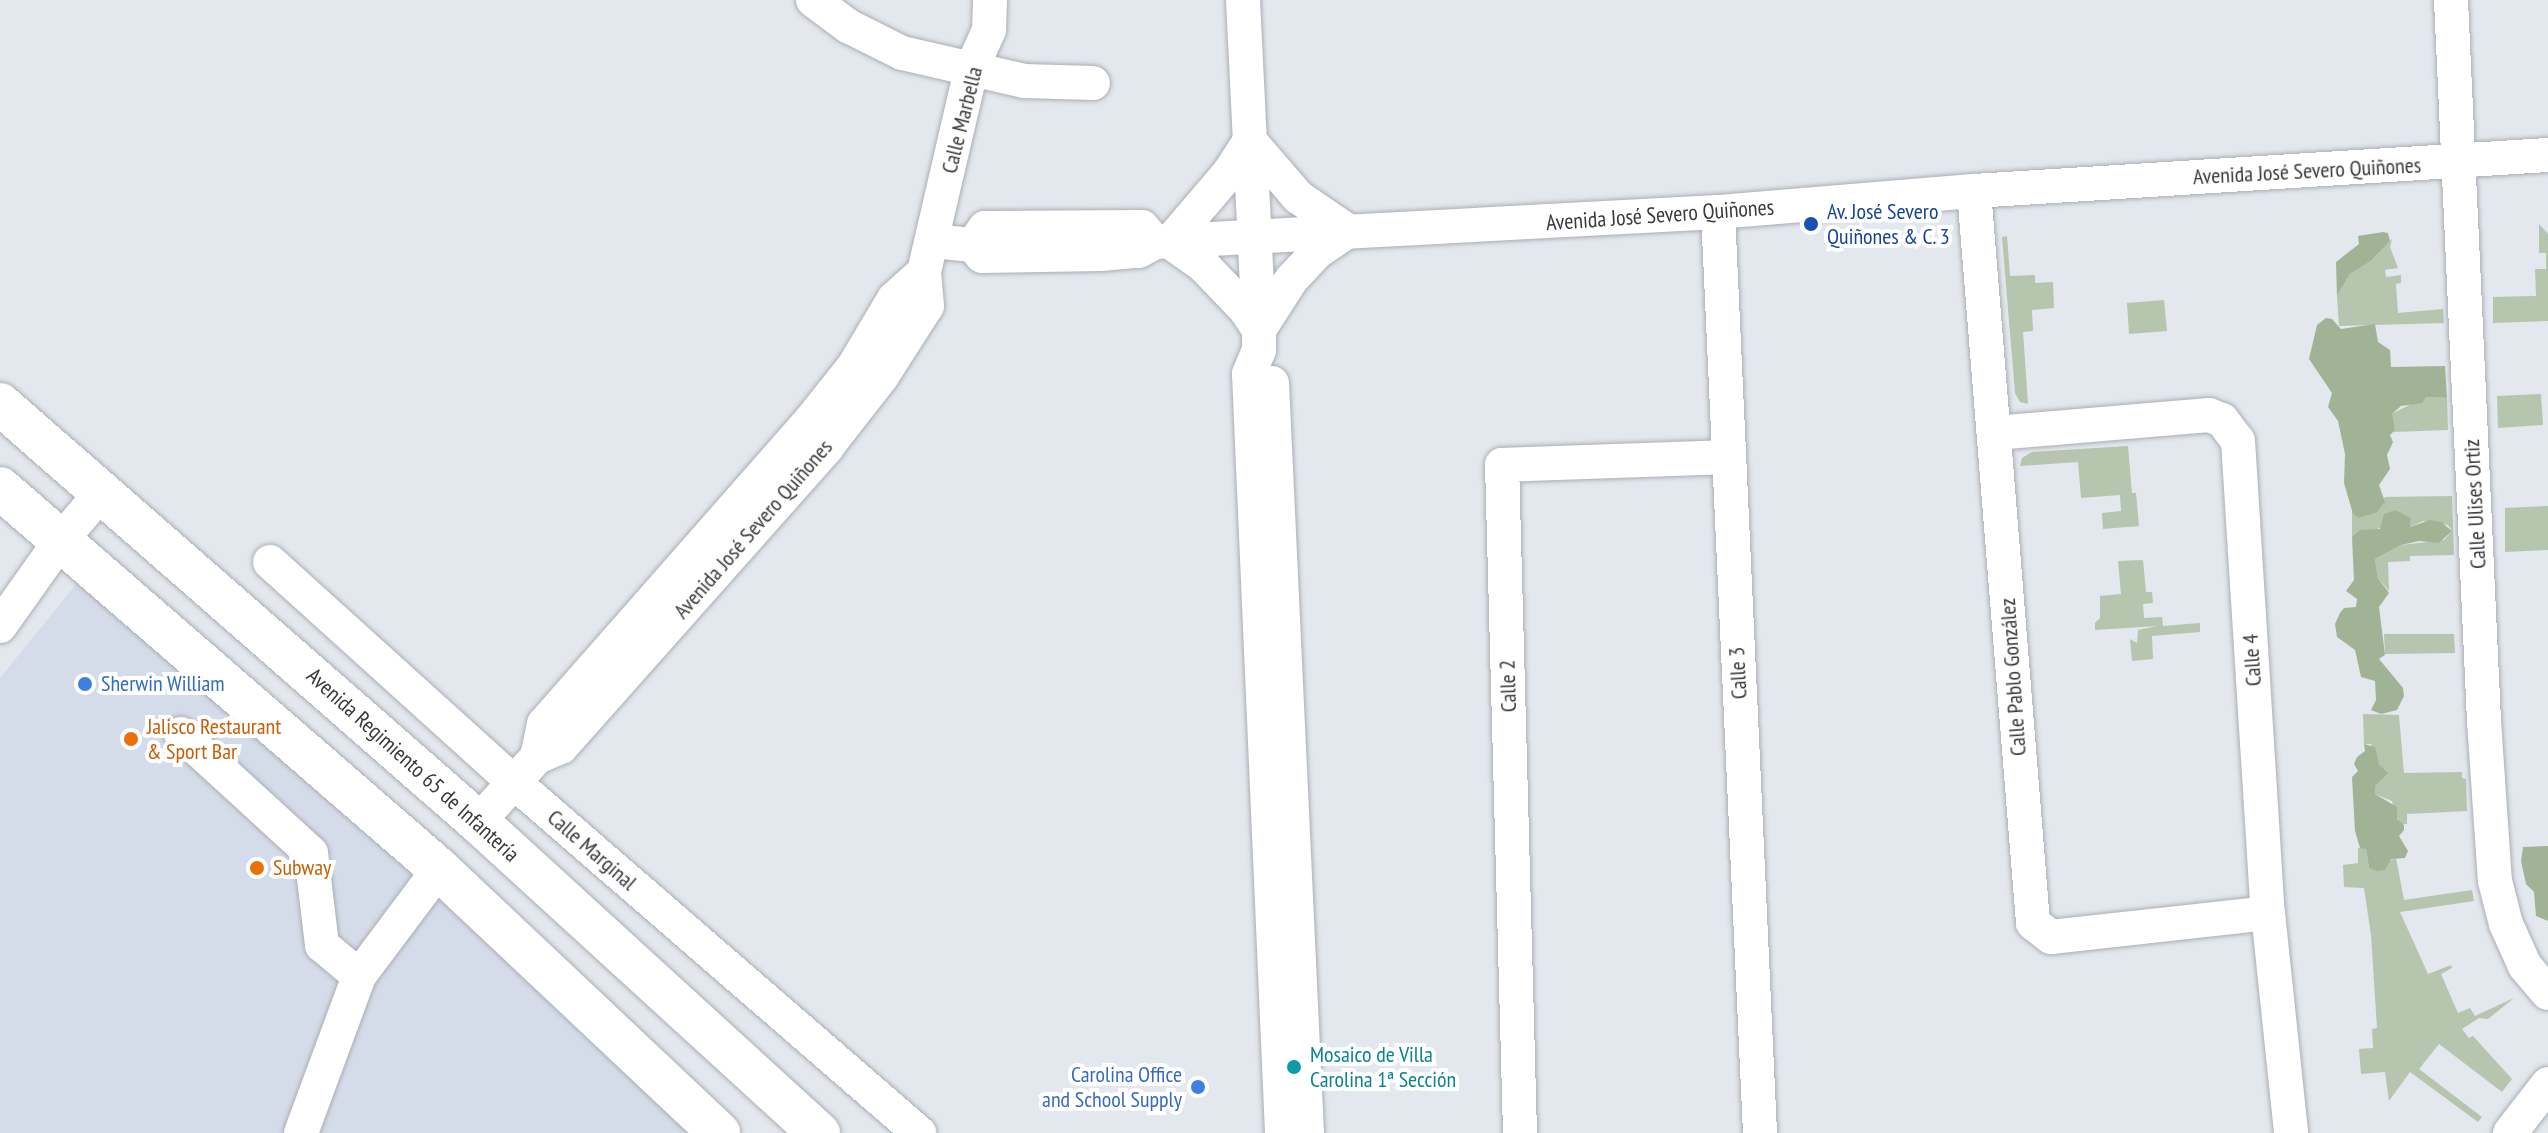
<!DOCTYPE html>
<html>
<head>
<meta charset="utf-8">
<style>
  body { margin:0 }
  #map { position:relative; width:2548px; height:1133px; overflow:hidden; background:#e3e7ee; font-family:"PT Sans Narrow",sans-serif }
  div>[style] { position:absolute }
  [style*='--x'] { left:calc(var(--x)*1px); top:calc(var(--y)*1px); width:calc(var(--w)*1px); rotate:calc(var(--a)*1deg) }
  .built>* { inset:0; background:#d5dce9 }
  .green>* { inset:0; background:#b5c5ae }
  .forest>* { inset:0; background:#a0b495 }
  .roads { filter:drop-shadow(0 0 2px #aaaeb4) drop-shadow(0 0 2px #aaaeb4) }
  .minor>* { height:34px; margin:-17px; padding:0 17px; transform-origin:17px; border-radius:17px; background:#fff }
  .major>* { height:42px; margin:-21px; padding:0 21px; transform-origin:21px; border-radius:21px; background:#fff }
  .dots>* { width:22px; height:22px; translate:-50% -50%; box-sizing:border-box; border:4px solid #fff; border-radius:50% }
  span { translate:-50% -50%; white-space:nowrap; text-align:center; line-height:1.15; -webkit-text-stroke:8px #fff; paint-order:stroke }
  .street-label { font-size:22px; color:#38393c }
  .transit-label { font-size:22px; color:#164399 }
  .left { translate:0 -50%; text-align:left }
  .shop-label { font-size:22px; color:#366cbe }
  .right { translate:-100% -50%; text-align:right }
  .food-label { font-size:22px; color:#c56008 }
  .culture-label { font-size:22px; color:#0d838f }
</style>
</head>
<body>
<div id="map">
  <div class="built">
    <div style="clip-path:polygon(86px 572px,718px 1133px,0 1133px,0 678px)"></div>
  </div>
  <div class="green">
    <div style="clip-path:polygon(2539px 224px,2548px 234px,2548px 321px,2493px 323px,2493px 297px,2536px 296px,2535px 269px,2546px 269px,2546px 253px,2539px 253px)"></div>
    <div style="clip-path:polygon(2007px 236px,2010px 276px,2035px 275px,2035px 283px,2053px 282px,2054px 308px,2032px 310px,2033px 331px,2023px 332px,2028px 404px,2020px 402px,2015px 393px,2002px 237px)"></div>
    <div style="clip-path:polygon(2392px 239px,2390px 247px,2398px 268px,2385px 270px,2386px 277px,2401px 275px,2401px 283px,2396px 284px,2398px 313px,2443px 309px,2444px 323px,2339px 326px,2337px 296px,2350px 274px,2371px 261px)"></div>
    <div style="clip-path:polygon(2164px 300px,2167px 331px,2129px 334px,2127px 303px)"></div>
    <div style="clip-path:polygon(2541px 394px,2543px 425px,2498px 428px,2497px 396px)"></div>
    <div style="clip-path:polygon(2426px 397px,2447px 398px,2448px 430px,2393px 432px,2391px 414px)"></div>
    <div style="clip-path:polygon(2128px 446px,2132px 493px,2136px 493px,2139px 526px,2103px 529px,2102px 513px,2121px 511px,2120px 495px,2081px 498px,2078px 462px,2020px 466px,2022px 458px,2032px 452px)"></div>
    <div style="clip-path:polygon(2452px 496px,2454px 555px,2410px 556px,2410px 561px,2388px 562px,2389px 591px,2378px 578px,2375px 559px,2401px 545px,2444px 540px,2452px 531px,2448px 525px,2423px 521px,2410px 527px,2411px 518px,2352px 537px,2352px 508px,2359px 518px,2376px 513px,2385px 497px)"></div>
    <div style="clip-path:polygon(2548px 506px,2548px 550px,2505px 552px,2505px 508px)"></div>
    <div style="clip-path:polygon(2143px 560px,2146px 592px,2152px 592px,2153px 603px,2143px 604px,2144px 618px,2162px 617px,2163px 626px,2200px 623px,2200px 632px,2152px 636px,2153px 659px,2132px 661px,2130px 639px,2137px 643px,2138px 630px,2157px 626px,2095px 630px,2095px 623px,2100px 618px,2100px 596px,2121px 594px,2118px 561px)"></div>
    <div style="clip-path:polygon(2384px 634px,2454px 634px,2455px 653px,2385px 654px)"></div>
    <div style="clip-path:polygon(2363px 714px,2399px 715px,2404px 773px,2462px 772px,2462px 778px,2466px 779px,2467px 811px,2407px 814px,2407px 824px,2399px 824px,2392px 801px,2375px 794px,2375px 786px,2387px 773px,2379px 764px,2371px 744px,2364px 744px)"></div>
    <div style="clip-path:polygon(2358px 848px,2366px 848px,2369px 868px,2396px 858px,2404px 900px,2472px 890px,2474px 901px,2400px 912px,2428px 974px,2451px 965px,2452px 968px,2441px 974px,2458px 1013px,2470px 1008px,2475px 1016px,2514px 998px,2488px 1019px,2479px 1018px,2462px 1029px,2469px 1038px,2473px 1036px,2512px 1079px,2502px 1092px,2439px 1044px,2419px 1069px,2482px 1117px,2478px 1122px,2410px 1072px,2389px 1101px,2385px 1072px,2361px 1074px,2359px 1049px,2373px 1048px,2372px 1029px,2377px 1028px,2371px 935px,2364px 888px,2344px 887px,2343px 865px,2358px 863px)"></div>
  </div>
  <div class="forest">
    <div style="clip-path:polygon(2383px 232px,2388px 233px,2390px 241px,2371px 261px,2350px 274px,2337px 296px,2336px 262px,2359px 244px,2358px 236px)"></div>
    <div style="clip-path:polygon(2326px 318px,2332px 319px,2341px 329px,2375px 324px,2378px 342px,2390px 350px,2391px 367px,2445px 366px,2447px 398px,2426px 397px,2422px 403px,2401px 406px,2392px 414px,2395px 430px,2390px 435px,2393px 442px,2387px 455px,2390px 469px,2379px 485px,2385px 502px,2376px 513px,2359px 518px,2353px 514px,2344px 483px,2345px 454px,2338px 421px,2328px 407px,2332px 393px,2309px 359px,2317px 325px)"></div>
    <div style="clip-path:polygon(2395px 510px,2411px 518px,2410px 527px,2430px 520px,2441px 522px,2452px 531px,2439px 543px,2419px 541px,2401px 545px,2375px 559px,2378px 578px,2389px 593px,2379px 607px,2385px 655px,2379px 659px,2403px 688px,2404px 696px,2397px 710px,2381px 714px,2371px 710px,2376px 700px,2375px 681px,2361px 677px,2355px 650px,2337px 637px,2335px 624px,2340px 613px,2344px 608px,2356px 607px,2357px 599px,2346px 591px,2354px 580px,2352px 537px,2360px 530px,2380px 529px,2384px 514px)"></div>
    <div style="clip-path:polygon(2364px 744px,2375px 747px,2379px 764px,2388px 773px,2375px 786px,2375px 794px,2397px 807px,2397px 819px,2404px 825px,2404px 830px,2399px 836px,2408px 851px,2405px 858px,2391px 859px,2385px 870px,2377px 871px,2369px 868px,2366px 849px,2360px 848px,2355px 831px,2352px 777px,2358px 771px,2354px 764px,2357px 757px,2365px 751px)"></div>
    <div style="clip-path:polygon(2548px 846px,2548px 921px,2536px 916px,2534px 892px,2526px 884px,2521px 861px,2523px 847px)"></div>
  </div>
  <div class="roads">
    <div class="minor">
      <div style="--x:813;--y:0;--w:44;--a:36.6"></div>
      <div style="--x:848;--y:26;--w:60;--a:26.6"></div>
      <div style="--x:902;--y:53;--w:125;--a:12.9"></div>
      <div style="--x:1024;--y:81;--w:69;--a:1.7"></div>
      <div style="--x:1243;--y:0;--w:330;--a:87.2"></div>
      <div style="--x:1259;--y:330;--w:20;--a:90"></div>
      <div style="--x:1259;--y:350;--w:26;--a:113"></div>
      <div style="--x:1249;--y:374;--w:760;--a:87.51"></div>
      <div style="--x:2451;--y:0;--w:722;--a:87.38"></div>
      <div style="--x:2484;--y:721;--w:160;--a:86.1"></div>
      <div style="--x:2495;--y:881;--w:44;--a:75.7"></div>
      <div style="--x:2506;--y:924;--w:46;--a:65.7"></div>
      <div style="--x:2525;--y:966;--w:35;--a:50"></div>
      <div style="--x:1250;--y:141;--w:74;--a:49.4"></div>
      <div style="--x:1298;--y:197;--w:60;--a:34.2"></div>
      <div style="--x:1348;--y:231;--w:36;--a:146"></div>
      <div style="--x:1318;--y:251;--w:40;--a:133"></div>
      <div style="--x:1291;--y:280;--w:59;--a:122.6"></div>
      <div style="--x:1259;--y:330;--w:24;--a:-123"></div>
      <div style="--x:1246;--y:310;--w:62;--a:-133.7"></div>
      <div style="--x:1203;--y:265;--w:40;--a:-145.1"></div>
      <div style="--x:1170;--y:242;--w:91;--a:-49.5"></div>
      <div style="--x:1229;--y:173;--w:38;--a:-57"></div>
      <div style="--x:1974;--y:191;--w:734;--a:85.39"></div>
      <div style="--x:2033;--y:923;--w:23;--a:38"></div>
      <div style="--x:2051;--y:937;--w:218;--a:-6.3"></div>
      <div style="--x:1718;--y:212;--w:922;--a:87.39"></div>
      <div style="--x:934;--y:241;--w:39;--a:6"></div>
      <div style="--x:973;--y:245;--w:14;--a:51"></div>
      <div style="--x:982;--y:256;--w:119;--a:-1"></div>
      <div style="--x:1101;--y:254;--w:38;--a:-5"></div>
      <div style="--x:1139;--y:251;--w:18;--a:-29"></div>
      <div style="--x:1155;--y:242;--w:564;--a:-3.05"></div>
      <div style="--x:1718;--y:212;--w:257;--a:-4.7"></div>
      <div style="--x:1974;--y:191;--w:575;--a:-3.59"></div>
      <div style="--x:973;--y:245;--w:21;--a:-55"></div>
      <div style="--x:985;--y:228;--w:157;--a:-0.4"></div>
      <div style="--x:1142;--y:227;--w:20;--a:49"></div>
      <div style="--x:1272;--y:383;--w:751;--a:87.33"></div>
      <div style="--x:1995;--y:433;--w:215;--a:-4.8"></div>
      <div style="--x:2209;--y:415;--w:14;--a:21"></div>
      <div style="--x:2222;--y:420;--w:26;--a:53"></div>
      <div style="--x:2238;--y:441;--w:473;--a:86.4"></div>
      <div style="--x:2268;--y:913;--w:221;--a:84"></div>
      <div style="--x:270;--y:562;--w:330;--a:42.1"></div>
      <div style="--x:515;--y:783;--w:535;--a:40.9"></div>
      <div style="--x:0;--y:626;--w:105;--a:-54.7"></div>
      <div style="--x:61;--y:540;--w:65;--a:-49.4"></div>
      <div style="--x:181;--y:734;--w:176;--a:42.5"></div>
      <div style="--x:311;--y:853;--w:93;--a:83.2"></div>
      <div style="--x:322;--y:945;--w:48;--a:40"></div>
      <div style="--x:537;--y:757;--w:34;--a:-78"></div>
      <div style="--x:544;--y:724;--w:405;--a:-48.7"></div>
      <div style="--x:811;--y:420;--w:69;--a:-51.5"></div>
      <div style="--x:854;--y:366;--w:78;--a:-59.2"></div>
      <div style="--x:894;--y:299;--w:40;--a:-42"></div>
      <div style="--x:478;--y:822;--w:88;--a:-47.8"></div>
      <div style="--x:537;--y:757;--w:26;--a:-23"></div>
      <div style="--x:561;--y:747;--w:400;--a:-48.4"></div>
      <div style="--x:826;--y:448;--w:91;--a:-52.1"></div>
      <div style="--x:882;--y:376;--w:83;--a:-57.3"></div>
      <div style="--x:927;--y:306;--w:34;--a:-95"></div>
      <div style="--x:924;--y:272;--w:207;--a:-76.9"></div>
      <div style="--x:971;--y:70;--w:44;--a:-65.8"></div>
      <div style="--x:989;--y:30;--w:30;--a:-88"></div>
      <div style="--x:301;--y:1133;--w:167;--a:-69.7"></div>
      <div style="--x:359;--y:976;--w:134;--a:-53.2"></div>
      <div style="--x:1520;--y:1133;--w:668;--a:-91.54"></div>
      <div style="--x:1502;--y:465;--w:226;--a:-2"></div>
      <div style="--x:2510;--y:1133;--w:62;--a:-52.2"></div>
    </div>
    <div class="major">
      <div style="--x:0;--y:404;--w:635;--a:41.17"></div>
      <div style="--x:478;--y:822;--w:462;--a:42.4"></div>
      <div style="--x:0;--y:488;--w:581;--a:40.95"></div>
      <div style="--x:439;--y:869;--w:385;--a:43.3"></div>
    </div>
  </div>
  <div class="dots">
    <div style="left:1811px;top:224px;background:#1a4fb4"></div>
    <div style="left:85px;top:684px;background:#3f7fe0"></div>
    <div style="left:131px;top:739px;background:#e8710a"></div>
    <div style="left:257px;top:868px;background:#e8710a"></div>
    <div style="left:1294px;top:1067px;background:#0f9aa8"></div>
    <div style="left:1198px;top:1087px;background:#3f7fe0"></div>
  </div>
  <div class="street-label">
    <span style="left:962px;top:120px;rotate:-76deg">Calle Marbella</span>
    <span style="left:2307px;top:171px;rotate:-3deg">Avenida José Severo Quiñones</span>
    <span style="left:1660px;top:215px;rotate:-4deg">Avenida José Severo Quiñones</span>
    <span style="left:2475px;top:504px;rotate:-93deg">Calle Ulises Ortiz</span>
    <span style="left:753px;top:529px;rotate:-49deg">Avenida José Severo Quiñones</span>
    <span style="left:2252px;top:660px;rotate:-94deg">Calle 4</span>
    <span style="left:1738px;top:673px;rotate:-93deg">Calle 3</span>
    <span style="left:2013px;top:677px;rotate:-94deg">Calle Pablo González</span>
    <span style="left:1508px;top:686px;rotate:-92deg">Calle 2</span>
    <span style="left:413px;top:765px;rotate:42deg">Avenida Regimiento 65 de Infantería</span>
    <span style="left:592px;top:850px;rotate:41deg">Calle Marginal</span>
  </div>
  <div class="transit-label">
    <span class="left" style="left:1827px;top:224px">Av. José Severo<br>Quiñones &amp; C. 3</span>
  </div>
  <div class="shop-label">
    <span class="left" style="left:101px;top:684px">Sherwin William</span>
    <span class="right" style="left:1182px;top:1087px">Carolina Office<br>and School Supply</span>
  </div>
  <div class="food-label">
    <span class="left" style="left:147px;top:739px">Jalisco Restaurant<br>&amp; Sport Bar</span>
    <span class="left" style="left:273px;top:868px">Subway</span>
  </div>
  <div class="culture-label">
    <span class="left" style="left:1310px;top:1067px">Mosaico de Villa<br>Carolina 1ª Sección</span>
  </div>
</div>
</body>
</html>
